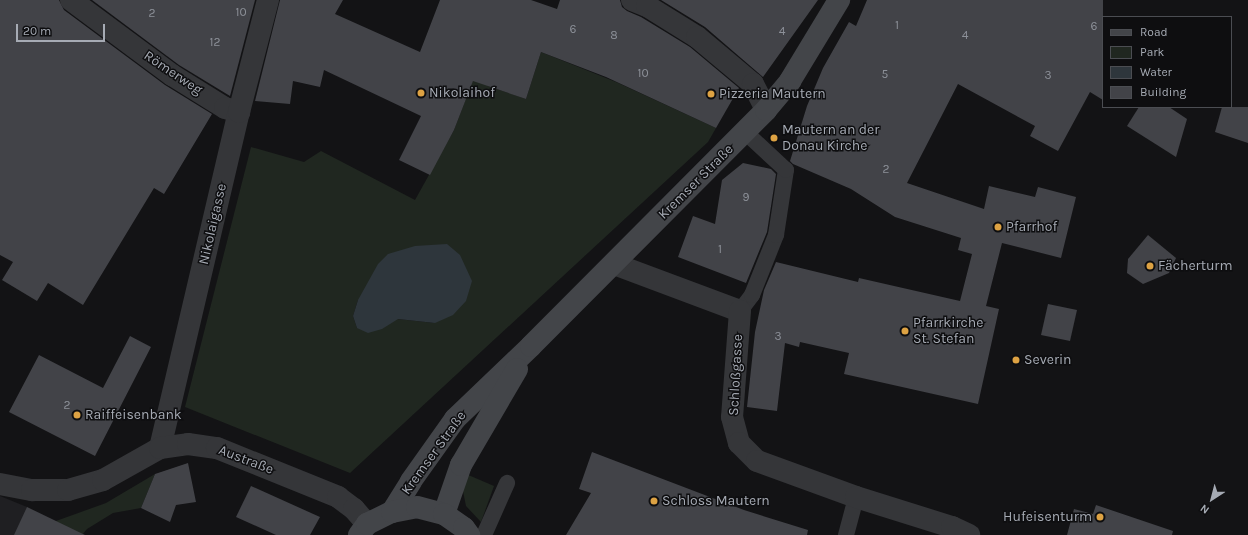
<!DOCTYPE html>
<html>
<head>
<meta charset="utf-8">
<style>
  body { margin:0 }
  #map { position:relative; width:1248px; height:535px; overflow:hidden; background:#131315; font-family:Karla,sans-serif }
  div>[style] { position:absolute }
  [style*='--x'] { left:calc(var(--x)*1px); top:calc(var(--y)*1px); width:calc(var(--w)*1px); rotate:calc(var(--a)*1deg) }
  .built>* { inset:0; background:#1f1f22 }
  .green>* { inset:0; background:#202720 }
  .water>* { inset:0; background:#2e363c }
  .building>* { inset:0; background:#424348 }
  .lane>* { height:16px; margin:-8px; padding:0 8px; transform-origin:8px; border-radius:8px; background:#353639 }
  .street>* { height:22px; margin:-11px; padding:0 11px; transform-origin:11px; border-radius:11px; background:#353639 }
  .secondary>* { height:22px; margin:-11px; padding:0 11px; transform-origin:11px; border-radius:11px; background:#434549 }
  .dots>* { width:11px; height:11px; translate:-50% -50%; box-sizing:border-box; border:2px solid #0e0e10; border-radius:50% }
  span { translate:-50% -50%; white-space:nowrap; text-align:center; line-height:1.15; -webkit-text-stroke:3px #0e0e10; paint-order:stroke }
  .number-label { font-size:12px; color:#8d9199 }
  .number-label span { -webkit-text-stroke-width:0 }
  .street-label { font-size:14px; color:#a6abb4 }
  .poi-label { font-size:14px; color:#a6abb4 }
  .left { translate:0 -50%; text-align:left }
  .right { translate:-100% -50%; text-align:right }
  .legend { position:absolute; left:1102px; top:16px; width:130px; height:92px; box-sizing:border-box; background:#0e0e10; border:1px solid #4b4d52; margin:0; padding:5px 7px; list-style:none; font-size:12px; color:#a6abb4 }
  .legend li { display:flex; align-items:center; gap:8px; height:20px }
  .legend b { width:20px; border:1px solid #4b4d52 }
  .north { position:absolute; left:1192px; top:479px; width:40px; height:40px; -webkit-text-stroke:3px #0e0e10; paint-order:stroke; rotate:216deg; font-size:11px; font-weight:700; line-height:16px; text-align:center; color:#a6abb4 }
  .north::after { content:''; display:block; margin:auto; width:14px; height:18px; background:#a6abb4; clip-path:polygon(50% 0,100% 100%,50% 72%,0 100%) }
  .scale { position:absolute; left:16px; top:24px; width:89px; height:18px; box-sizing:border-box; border:2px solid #a6abb4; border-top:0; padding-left:5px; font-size:12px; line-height:14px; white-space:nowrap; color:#a6abb4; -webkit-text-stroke:3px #0e0e10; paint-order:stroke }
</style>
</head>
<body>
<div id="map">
  <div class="built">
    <div style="clip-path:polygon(0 496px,27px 507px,49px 535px,0 535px)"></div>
  </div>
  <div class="green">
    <div style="clip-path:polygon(evenodd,541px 52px,616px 82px,716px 128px,708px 142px,350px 473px,185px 407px,251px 147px,304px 162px,321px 151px,415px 200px,454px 130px,475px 75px,488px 86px,526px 99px,541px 52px,358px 300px,435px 323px,397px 319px,357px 328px,353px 316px,358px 300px)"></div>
    <div style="clip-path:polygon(155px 474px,141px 508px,113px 513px,87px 529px,82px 535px,49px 535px,56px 521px,106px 503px)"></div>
    <div style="clip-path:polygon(466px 474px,494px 486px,481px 522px,466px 506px,463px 491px)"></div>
  </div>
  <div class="water">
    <div style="clip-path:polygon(447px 244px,460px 255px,472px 281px,466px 301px,453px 315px,435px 323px,398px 319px,382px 329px,368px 333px,357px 328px,353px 316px,358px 300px,378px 264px,388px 254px,415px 246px)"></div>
  </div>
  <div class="building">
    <div style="clip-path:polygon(0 0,59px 0,64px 10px,165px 85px,212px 114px,164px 194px,154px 188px,83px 305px,48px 283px,37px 301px,2px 280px,13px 262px,0 255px)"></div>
    <div style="clip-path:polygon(92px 0,255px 0,230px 96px,179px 65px)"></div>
    <div style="clip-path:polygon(280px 0,343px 0,335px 14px,420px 52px,440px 0,531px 0,557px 9px,560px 0,620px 0,622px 7px,627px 11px,641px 17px,690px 47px,739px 88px,716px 128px,606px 77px,541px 52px,526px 99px,473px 81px,454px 130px,430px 175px,399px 160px,421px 116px,324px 70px,320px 87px,293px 81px,290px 104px,255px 101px)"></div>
    <div style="clip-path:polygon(661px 0,818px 0,763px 77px,705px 27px)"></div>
    <div style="clip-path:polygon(867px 0,1103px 0,1103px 100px,1090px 92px,1058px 151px,1030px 136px,1035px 126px,958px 84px,907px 183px,984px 209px,989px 186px,1035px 197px,1038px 187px,1076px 197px,1061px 258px,1002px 243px,986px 306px,999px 309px,978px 404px,844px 374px,849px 353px,800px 342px,799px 347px,785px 343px,777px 411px,747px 407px,755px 332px,764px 290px,776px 262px,858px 282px,859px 278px,960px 301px,972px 254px,958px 250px,961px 238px,895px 217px,851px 189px,793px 164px,790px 161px,807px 106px,823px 68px,849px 22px,856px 26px)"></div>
    <div style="clip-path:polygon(1139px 107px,1169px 107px,1187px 119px,1176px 157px,1127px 126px)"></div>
    <div style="clip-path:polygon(1222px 107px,1248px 107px,1248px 143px,1215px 132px)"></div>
    <div style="clip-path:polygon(743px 163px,771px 169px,776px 174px,767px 232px,746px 283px,678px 257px,693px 216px,715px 224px,722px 180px)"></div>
    <div style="clip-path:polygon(1148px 235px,1176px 258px,1169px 273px,1143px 284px,1127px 273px,1128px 259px)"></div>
    <div style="clip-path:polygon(1048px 304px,1077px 310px,1070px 341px,1041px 335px)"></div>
    <div style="clip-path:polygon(130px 336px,151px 347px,95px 456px,9px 412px,39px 355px,103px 388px)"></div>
    <div style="clip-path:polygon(592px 452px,744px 510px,808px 530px,807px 535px,566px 535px,591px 493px,579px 489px)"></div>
    <div style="clip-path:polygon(188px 463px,196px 502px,176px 505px,170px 522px,141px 508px,155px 474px)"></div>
    <div style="clip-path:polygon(251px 486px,320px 517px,310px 535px,276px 535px,236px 517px)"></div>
    <div style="clip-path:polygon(1096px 505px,1173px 531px,1172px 535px,1067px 535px,1074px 509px,1093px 514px)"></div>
    <div style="clip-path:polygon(27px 507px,85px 535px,14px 535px)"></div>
  </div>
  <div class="lane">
    <div style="--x:740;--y:311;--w:20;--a:-53"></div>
    <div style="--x:752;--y:295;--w:65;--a:-68.2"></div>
    <div style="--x:776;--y:235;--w:66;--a:-81.3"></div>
    <div style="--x:786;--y:170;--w:56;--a:-137.2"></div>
    <div style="--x:484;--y:535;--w:57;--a:-66.1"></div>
    <div style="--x:846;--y:535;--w:39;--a:-75"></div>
  </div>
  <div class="street">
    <div style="--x:71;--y:0;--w:126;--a:36.6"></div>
    <div style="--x:172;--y:75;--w:62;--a:31.9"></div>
    <div style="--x:225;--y:108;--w:15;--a:16"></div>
    <div style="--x:632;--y:0;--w:16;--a:22"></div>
    <div style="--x:647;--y:6;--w:59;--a:31.8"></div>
    <div style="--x:697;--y:37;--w:73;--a:40"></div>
    <div style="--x:753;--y:84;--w:29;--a:63"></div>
    <div style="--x:614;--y:264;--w:134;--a:20.5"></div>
    <div style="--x:740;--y:311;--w:106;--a:94.3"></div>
    <div style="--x:732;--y:417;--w:27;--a:75"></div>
    <div style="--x:739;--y:443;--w:25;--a:45"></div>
    <div style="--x:757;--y:461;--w:105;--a:20"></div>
    <div style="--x:856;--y:497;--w:101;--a:17.4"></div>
    <div style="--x:952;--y:527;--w:19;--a:25"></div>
    <div style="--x:160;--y:448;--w:345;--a:-76.8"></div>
    <div style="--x:239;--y:112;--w:116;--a:-75.5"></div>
    <div style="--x:0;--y:484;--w:33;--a:11"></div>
    <div style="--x:32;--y:490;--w:36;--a:0"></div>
    <div style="--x:68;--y:490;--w:36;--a:-16"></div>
    <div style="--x:103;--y:480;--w:65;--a:-29.3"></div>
    <div style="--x:160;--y:448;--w:28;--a:-8"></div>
    <div style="--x:188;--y:444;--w:29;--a:8"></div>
    <div style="--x:217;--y:448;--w:131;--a:22"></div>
    <div style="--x:338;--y:497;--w:20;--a:37"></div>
    <div style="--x:354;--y:509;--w:20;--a:49"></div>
  </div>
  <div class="secondary">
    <div style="--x:392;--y:512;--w:36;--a:-58"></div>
    <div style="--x:411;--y:481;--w:76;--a:-54.6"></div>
    <div style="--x:455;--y:419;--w:105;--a:-43.8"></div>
    <div style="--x:531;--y:346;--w:333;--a:-45.1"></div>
    <div style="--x:766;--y:110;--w:38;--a:-50"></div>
    <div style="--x:790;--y:81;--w:95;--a:-58.8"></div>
    <div style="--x:444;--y:514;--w:52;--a:-70.9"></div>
    <div style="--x:461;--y:465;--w:111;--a:-59.7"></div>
    <div style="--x:359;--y:535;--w:14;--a:-54"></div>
    <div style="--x:367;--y:524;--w:28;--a:-26"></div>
    <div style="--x:392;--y:512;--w:25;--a:-11"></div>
    <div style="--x:417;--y:507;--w:28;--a:15"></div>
    <div style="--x:444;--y:514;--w:24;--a:35"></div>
    <div style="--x:464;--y:528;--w:9;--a:54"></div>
  </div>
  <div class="dots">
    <div style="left:421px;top:93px;background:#dda243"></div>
    <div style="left:711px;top:94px;background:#dda243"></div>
    <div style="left:774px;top:138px;background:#dda243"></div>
    <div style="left:998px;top:227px;background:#dda243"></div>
    <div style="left:1150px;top:266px;background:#dda243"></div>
    <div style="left:905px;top:331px;background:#dda243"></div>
    <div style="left:1016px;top:360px;background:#dda243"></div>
    <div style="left:77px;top:415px;background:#dda243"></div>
    <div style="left:654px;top:501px;background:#dda243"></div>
    <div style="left:1100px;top:517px;background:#dda243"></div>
  </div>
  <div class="number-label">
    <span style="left:241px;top:13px">10</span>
    <span style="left:152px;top:14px">2</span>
    <span style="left:897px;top:26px">1</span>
    <span style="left:1094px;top:27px">6</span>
    <span style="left:573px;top:30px">6</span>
    <span style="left:782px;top:32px">4</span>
    <span style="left:614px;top:36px">8</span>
    <span style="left:965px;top:36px">4</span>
    <span style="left:215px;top:43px">12</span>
    <span style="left:643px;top:74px">10</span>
    <span style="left:885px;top:75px">5</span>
    <span style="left:1048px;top:76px">3</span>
    <span style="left:886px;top:170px">2</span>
    <span style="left:746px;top:198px">9</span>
    <span style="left:720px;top:250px">1</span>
    <span style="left:778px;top:337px">3</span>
    <span style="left:67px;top:406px">2</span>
  </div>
  <div class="street-label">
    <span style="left:173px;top:73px;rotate:34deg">Römerweg</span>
    <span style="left:696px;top:182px;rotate:-45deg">Kremser Straße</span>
    <span style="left:213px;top:224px;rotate:-77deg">Nikolaigasse</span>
    <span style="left:736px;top:375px;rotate:-87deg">Schloßgasse</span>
    <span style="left:434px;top:453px;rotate:-54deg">Kremser Straße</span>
    <span style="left:246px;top:460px;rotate:21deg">Austraße</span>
  </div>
  <div class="poi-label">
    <span class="left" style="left:429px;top:93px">Nikolaihof</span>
    <span class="left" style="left:719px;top:94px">Pizzeria Mautern</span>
    <span class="left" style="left:782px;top:138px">Mautern an der<br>Donau Kirche</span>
    <span class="left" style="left:1006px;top:227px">Pfarrhof</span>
    <span class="left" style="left:1158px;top:266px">Fächerturm</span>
    <span class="left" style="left:913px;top:331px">Pfarrkirche<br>St. Stefan</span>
    <span class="left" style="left:1024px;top:360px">Severin</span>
    <span class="left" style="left:85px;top:415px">Raiffeisenbank</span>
    <span class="left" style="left:662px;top:501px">Schloss Mautern</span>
    <span class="right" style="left:1092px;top:517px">Hufeisenturm</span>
  </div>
  <ul class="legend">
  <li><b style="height:5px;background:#434549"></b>Road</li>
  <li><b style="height:11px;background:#202720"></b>Park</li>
  <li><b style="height:11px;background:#2e363c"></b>Water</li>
  <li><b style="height:11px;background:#424348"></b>Building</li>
  </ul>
  <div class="north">N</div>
  <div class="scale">20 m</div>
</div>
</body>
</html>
